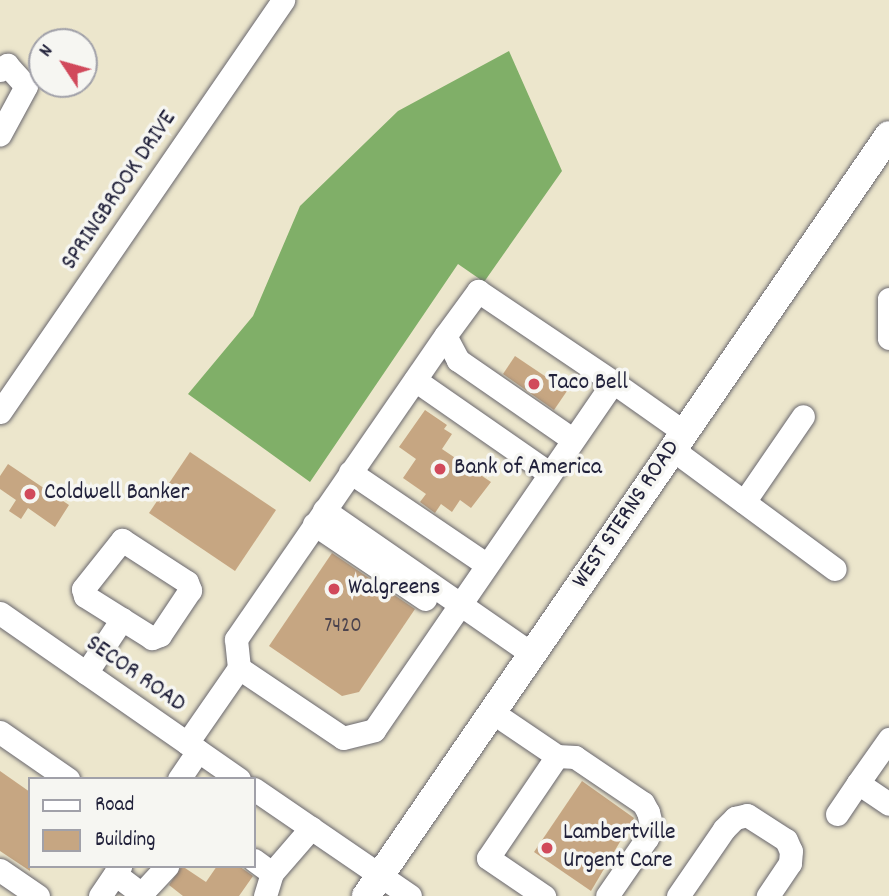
<!DOCTYPE html>
<html>
<head>
<meta charset="utf-8">
<style>
  body { margin:0 }
  #map { position:relative; width:889px; height:896px; overflow:hidden; background:#ece6cc; font-family:Dekko,sans-serif }
  div>[style] { position:absolute }
  [style*='--x'] { left:calc(var(--x)*1px); top:calc(var(--y)*1px); width:calc(var(--w)*1px); rotate:calc(var(--a)*1deg) }
  .forest>* { inset:0; background:#80af68 }
  .building>* { inset:0; background:#c6a682 }
  .roads { filter:drop-shadow(0 0 2px #69676e) drop-shadow(0 0 2px #69676e) }
  .minor>* { height:23px; margin:-11.5px; padding:0 11.5px; transform-origin:11.5px; border-radius:11.5px; background:#fff }
  .major>* { height:28px; margin:-14px; padding:0 14px; transform-origin:14px; border-radius:14px; background:#fff }
  .dots>* { width:19px; height:19px; translate:-50% -50%; box-sizing:border-box; border:4px solid #f6f6f2; border-radius:50% }
  span { translate:-50% -50%; white-space:nowrap; text-align:center; line-height:1.15; -webkit-text-stroke:7px #f6f6f2; paint-order:stroke }
  .number-label { font-size:21px; color:#4b434d }
  .number-label span { -webkit-text-stroke-width:0 }
  .street-label { font-size:24px; color:#22223b }
  .poi-label { font-size:24px; color:#22223b }
  .left { translate:0 -50%; text-align:left }
  .legend { position:absolute; left:28px; top:777px; width:228px; height:91px; box-sizing:border-box; background:#f6f6f2; border:2px solid #a1a1a9; margin:0; padding:9px 12px; list-style:none; font-size:21px; color:#22223b }
  .legend li { display:flex; align-items:center; gap:14px; height:35px }
  .legend b { width:35px; border:2px solid #a1a1a9 }
  .north { position:absolute; left:28px; top:28px; width:70px; height:70px; box-sizing:border-box; background:#f6f6f2; border:2px solid #a1a1a9; border-radius:50%; rotate:306deg; font-size:19px; font-weight:700; line-height:28px; text-align:center; color:#22223b }
  .north::after { content:''; display:block; margin:auto; width:24px; height:32px; background:#d1495b; clip-path:polygon(50% 0,100% 100%,50% 72%,0 100%) }
</style>
</head>
<body>
<div id="map">
  <div class="forest">
    <div style="clip-path:polygon(509px 51px,562px 171px,484px 282px,458px 264px,310px 482px,188px 394px,253px 316px,300px 206px,398px 111px)"></div>
  </div>
  <div class="building">
    <div style="clip-path:polygon(515px 356px,567px 391px,554px 410px,503px 374px)"></div>
    <div style="clip-path:polygon(425px 410px,447px 425px,444px 429px,452px 434px,442px 449px,491px 482px,471px 508px,460px 500px,452px 512px,441px 504px,435px 513px,420px 502px,426px 494px,403px 478px,416px 459px,399px 447px)"></div>
    <div style="clip-path:polygon(190px 452px,276px 510px,235px 571px,149px 513px)"></div>
    <div style="clip-path:polygon(8px 464px,69px 505px,55px 527px,28px 508px,21px 519px,9px 511px,16px 500px,0 489px,0 476px)"></div>
    <div style="clip-path:polygon(332px 553px,415px 609px,359px 692px,342px 696px,269px 646px)"></div>
    <div style="clip-path:polygon(0 771px,30px 792px,30px 871px,0 851px)"></div>
    <div style="clip-path:polygon(582px 781px,634px 818px,591px 891px,534px 852px)"></div>
    <div style="clip-path:polygon(182px 866px,206px 882px,217px 866px,239px 866px,253px 876px,239px 896px,183px 896px,169px 885px)"></div>
  </div>
  <div class="roads">
    <div class="minor">
      <div style="--x:0;--y:70;--w:9;--a:-36"></div>
      <div style="--x:7;--y:65;--w:28;--a:48"></div>
      <div style="--x:26;--y:86;--w:55;--a:118.4"></div>
      <div style="--x:889;--y:299;--w:39;--a:90"></div>
      <div style="--x:415;--y:380;--w:163;--a:34.8"></div>
      <div style="--x:0;--y:412;--w:500;--a:-55.5"></div>
      <div style="--x:572;--y:439;--w:139;--a:-145.3"></div>
      <div style="--x:458;--y:360;--w:27;--a:-118"></div>
      <div style="--x:445;--y:336;--w:56;--a:-53.7"></div>
      <div style="--x:478;--y:291;--w:163;--a:34"></div>
      <div style="--x:672;--y:449;--w:202;--a:36.4"></div>
      <div style="--x:350;--y:472;--w:164;--a:34.1"></div>
      <div style="--x:744;--y:502;--w:104;--a:-55.5"></div>
      <div style="--x:324;--y:510;--w:253;--a:34.7"></div>
      <div style="--x:314;--y:524;--w:134;--a:34"></div>
      <div style="--x:122;--y:540;--w:77;--a:32.9"></div>
      <div style="--x:187;--y:582;--w:9;--a:69"></div>
      <div style="--x:190;--y:590;--w:54;--a:123.7"></div>
      <div style="--x:160;--y:635;--w:9;--a:159"></div>
      <div style="--x:152;--y:638;--w:79;--a:-147.9"></div>
      <div style="--x:85;--y:596;--w:7;--a:-106"></div>
      <div style="--x:83;--y:589;--w:63;--a:-51.5"></div>
      <div style="--x:0;--y:613;--w:291;--a:34.8"></div>
      <div style="--x:239;--y:668;--w:29;--a:-96"></div>
      <div style="--x:236;--y:639;--w:368;--a:-55.4"></div>
      <div style="--x:86;--y:673;--w:65;--a:-56.3"></div>
      <div style="--x:492;--y:712;--w:78;--a:34.1"></div>
      <div style="--x:557;--y:756;--w:123;--a:124.1"></div>
      <div style="--x:488;--y:858;--w:68;--a:34.2"></div>
      <div style="--x:0;--y:732;--w:83;--a:34.7"></div>
      <div style="--x:187;--y:743;--w:91;--a:-55.3"></div>
      <div style="--x:239;--y:668;--w:125;--a:33.9"></div>
      <div style="--x:343;--y:738;--w:32;--a:-14"></div>
      <div style="--x:374;--y:730;--w:422;--a:-55.5"></div>
      <div style="--x:613;--y:382;--w:87;--a:35.2"></div>
      <div style="--x:557;--y:756;--w:18;--a:3"></div>
      <div style="--x:575;--y:757;--w:82;--a:34.1"></div>
      <div style="--x:643;--y:803;--w:10;--a:61"></div>
      <div style="--x:648;--y:812;--w:12;--a:76"></div>
      <div style="--x:651;--y:824;--w:15;--a:106"></div>
      <div style="--x:647;--y:838;--w:70;--a:124.6"></div>
      <div style="--x:179;--y:779;--w:34;--a:-56"></div>
      <div style="--x:858;--y:783;--w:54;--a:-54.8"></div>
      <div style="--x:254;--y:789;--w:189;--a:34.4"></div>
      <div style="--x:837;--y:814;--w:37;--a:-56"></div>
      <div style="--x:858;--y:783;--w:37;--a:34"></div>
      <div style="--x:254;--y:860;--w:22;--a:36"></div>
      <div style="--x:272;--y:873;--w:24;--a:107"></div>
      <div style="--x:0;--y:870;--w:46;--a:34.4"></div>
      <div style="--x:272;--y:873;--w:60;--a:-49.1"></div>
      <div style="--x:115;--y:874;--w:36;--a:37"></div>
      <div style="--x:142;--y:893;--w:37;--a:-47"></div>
      <div style="--x:100;--y:896;--w:36;--a:-56"></div>
      <div style="--x:678;--y:896;--w:81;--a:-55.5"></div>
      <div style="--x:724;--y:829;--w:16;--a:-45"></div>
      <div style="--x:735;--y:818;--w:12;--a:-14"></div>
      <div style="--x:747;--y:815;--w:46;--a:32.7"></div>
      <div style="--x:786;--y:840;--w:12;--a:66"></div>
      <div style="--x:791;--y:851;--w:12;--a:95"></div>
      <div style="--x:790;--y:863;--w:40;--a:124"></div>
    </div>
    <div class="major">
      <div style="--x:366;--y:896;--w:923;--a:-55.5"></div>
    </div>
  </div>
  <div class="dots">
    <div style="left:534px;top:384px;background:#d1495b"></div>
    <div style="left:440px;top:469px;background:#d1495b"></div>
    <div style="left:30px;top:494px;background:#d1495b"></div>
    <div style="left:334px;top:589px;background:#d1495b"></div>
    <div style="left:547px;top:848px;background:#d1495b"></div>
  </div>
  <div class="number-label">
    <span style="left:343px;top:627px">7420</span>
  </div>
  <div class="street-label">
    <span style="left:120px;top:191px;rotate:-56deg">SPRINGBROOK DRIVE</span>
    <span style="left:627px;top:515px;rotate:-56deg">WEST STERNS ROAD</span>
    <span style="left:135px;top:675px;rotate:35deg">SECOR ROAD</span>
  </div>
  <div class="poi-label">
    <span class="left" style="left:548px;top:384px">Taco Bell</span>
    <span class="left" style="left:454px;top:469px">Bank of America</span>
    <span class="left" style="left:44px;top:494px">Coldwell Banker</span>
    <span class="left" style="left:348px;top:589px">Walgreens</span>
    <span class="left" style="left:563px;top:848px">Lambertville<br>Urgent Care</span>
  </div>
  <ul class="legend">
  <li><b style="height:9px;background:#fff"></b>Road</li>
  <li><b style="height:19px;background:#c6a682"></b>Building</li>
  </ul>
  <div class="north">N</div>
</div>
</body>
</html>
